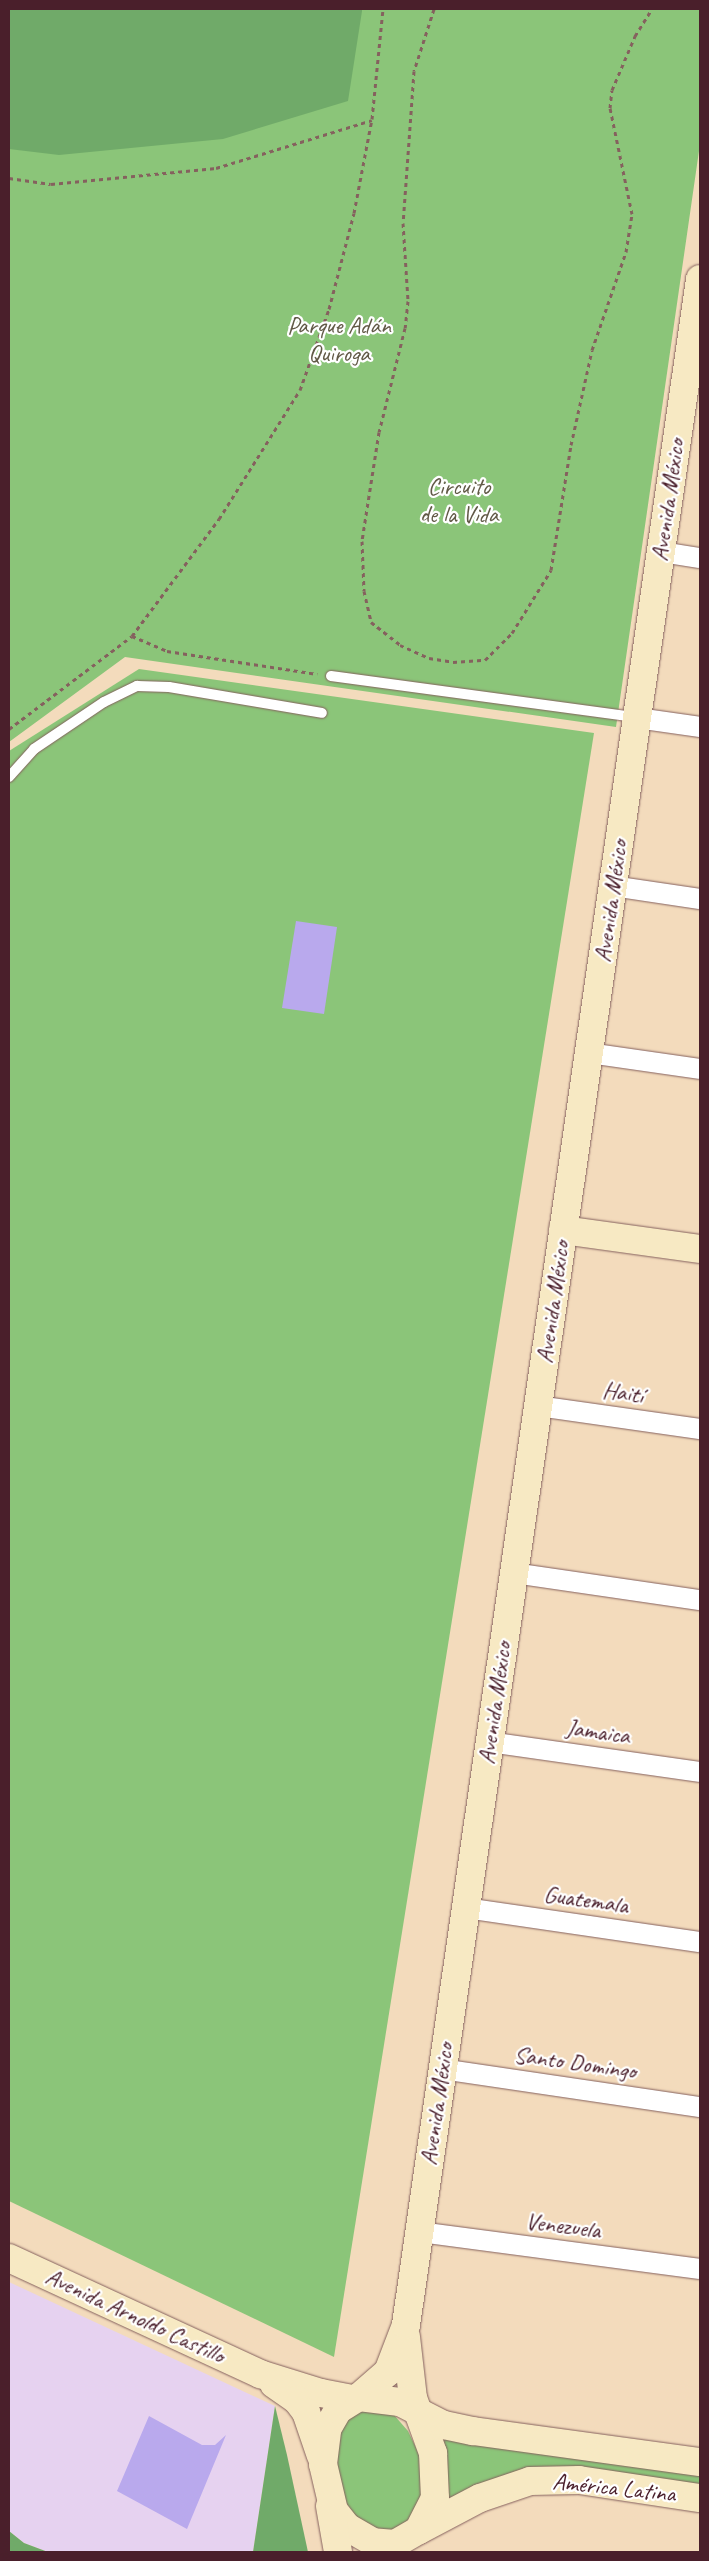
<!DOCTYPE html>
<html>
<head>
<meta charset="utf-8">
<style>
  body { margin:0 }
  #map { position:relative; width:709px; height:2561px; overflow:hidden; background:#f3dbbc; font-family:Caveat,sans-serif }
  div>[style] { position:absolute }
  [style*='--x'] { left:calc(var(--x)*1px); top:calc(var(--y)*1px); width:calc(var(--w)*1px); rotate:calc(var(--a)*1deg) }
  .built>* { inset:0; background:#e6d2f0 }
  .green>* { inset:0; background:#8bc579 }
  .forest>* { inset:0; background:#70aa69 }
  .building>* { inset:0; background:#b9a9ed }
  .path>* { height:3px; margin-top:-1.5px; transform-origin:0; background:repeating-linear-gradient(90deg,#85615e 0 4px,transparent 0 8px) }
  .roads { filter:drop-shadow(0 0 1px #85615e) drop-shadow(0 0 1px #85615e) }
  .lane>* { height:10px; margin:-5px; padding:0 5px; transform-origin:5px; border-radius:5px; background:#fff }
  .street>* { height:20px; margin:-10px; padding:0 10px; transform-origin:10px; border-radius:10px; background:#fff }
  .secondary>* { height:28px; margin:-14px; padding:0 14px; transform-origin:14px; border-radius:14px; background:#f7e9c3 }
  span { translate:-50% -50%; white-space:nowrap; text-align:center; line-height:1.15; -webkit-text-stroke:4.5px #fff; paint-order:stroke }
  .park-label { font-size:24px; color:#615946 }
  .street-label { font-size:24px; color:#4a1f2b }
  .frame { position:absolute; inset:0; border:10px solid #4a1f2b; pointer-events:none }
</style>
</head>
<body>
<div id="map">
  <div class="built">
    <div style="clip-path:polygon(9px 2282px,275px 2406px,253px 2552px,48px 2552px,24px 2543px,9px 2531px)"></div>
  </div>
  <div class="green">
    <div style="clip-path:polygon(9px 9px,700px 9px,700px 144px,616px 727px,125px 657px,9px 742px)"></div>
    <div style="clip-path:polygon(139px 669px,594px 733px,334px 2357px,9px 2201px,9px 751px)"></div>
    <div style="clip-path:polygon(365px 2408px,394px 2415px,408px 2431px,420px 2456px,423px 2496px,418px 2515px,390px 2531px,371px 2529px,356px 2517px,341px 2495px,335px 2475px,337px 2433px,343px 2420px)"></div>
    <div style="clip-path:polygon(439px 2438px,700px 2473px,700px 2485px,578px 2467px,453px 2500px,449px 2498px,446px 2454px)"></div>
  </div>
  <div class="forest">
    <div style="clip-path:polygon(9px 9px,362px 9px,362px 11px,348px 101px,223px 139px,59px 155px,9px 149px)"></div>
    <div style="clip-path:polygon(275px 2406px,287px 2455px,308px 2552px,253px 2552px)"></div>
    <div style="clip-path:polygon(9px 2531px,24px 2543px,48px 2552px,9px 2552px)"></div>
  </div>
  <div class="building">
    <div style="clip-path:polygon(296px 921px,337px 927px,324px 1014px,282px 1008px)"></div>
    <div style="clip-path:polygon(149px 2416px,202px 2445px,215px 2445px,226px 2435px,187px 2529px,117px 2491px)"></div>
  </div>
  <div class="path">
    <div style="--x:434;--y:9;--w:65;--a:107.9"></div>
    <div style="--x:414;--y:71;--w:152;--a:94.1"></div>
    <div style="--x:403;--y:223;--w:78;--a:86.3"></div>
    <div style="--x:408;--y:301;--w:27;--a:96"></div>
    <div style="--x:405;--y:328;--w:107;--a:104"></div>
    <div style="--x:379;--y:432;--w:110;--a:98.9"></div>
    <div style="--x:362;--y:541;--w:50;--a:87.7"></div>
    <div style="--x:364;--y:591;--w:32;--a:77"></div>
    <div style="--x:371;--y:622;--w:37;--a:38"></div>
    <div style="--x:400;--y:645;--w:32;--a:24"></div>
    <div style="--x:429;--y:658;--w:24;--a:9"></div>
    <div style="--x:453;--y:662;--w:32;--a:-4"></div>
    <div style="--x:485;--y:660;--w:38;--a:-45"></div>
    <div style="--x:512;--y:633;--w:74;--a:-58.2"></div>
    <div style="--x:551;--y:570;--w:127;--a:-80.9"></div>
    <div style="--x:571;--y:445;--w:97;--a:-77.5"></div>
    <div style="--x:592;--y:350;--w:104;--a:-70.9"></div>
    <div style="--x:626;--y:252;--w:38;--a:-81"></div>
    <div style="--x:632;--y:214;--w:108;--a:-101.7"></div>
    <div style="--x:610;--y:108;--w:18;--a:-84"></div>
    <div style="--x:612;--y:90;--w:59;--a:-66.9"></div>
    <div style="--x:635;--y:36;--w:32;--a:-58"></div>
    <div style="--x:9;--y:178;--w:42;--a:8.1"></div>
    <div style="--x:51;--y:184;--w:166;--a:-5.5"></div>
    <div style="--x:216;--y:168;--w:163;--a:-17.1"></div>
    <div style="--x:132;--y:636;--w:38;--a:23"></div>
    <div style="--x:167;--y:651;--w:152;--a:8.7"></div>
    <div style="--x:9;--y:729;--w:154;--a:-37.1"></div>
    <div style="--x:132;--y:636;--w:146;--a:-53.4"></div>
    <div style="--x:219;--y:519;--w:152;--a:-57.9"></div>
    <div style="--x:300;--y:390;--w:86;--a:-70.3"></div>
    <div style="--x:329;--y:309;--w:99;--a:-75.4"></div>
    <div style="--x:354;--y:213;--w:96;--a:-79.2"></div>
    <div style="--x:372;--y:119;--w:111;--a:-84.3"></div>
  </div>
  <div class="roads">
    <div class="lane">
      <div style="--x:331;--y:676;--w:307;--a:7.7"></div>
      <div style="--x:9;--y:777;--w:38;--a:-48"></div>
      <div style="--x:34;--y:749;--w:84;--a:-33.9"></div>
      <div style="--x:104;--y:702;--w:37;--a:-26"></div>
      <div style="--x:137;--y:686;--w:32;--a:2"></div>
      <div style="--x:169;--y:687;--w:155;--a:9.6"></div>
    </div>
    <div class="street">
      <div style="--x:661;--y:552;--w:39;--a:9"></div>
      <div style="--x:637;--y:718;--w:64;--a:8.1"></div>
      <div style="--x:613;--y:886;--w:88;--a:8.5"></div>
      <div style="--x:589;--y:1053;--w:112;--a:8.2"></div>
      <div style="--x:538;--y:1406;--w:164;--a:8.1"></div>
      <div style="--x:514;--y:1573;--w:188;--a:8.3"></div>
      <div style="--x:489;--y:1742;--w:213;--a:8.1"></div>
      <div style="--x:466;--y:1908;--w:236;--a:8.3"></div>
      <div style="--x:442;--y:2069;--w:261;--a:8.4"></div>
      <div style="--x:419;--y:2232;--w:283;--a:7.5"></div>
    </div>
    <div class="secondary">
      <div style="--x:563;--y:1230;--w:138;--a:7.9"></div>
      <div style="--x:9;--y:2258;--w:277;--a:24.8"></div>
      <div style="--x:260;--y:2374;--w:64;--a:17.3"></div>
      <div style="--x:321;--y:2393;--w:33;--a:11"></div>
      <div style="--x:406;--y:2337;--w:61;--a:83.5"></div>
      <div style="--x:413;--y:2398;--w:59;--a:70"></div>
      <div style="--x:433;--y:2453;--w:45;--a:87.5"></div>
      <div style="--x:435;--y:2498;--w:36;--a:117"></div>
      <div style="--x:419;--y:2530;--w:28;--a:150"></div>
      <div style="--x:395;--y:2544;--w:22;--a:-175"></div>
      <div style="--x:373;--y:2542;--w:30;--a:-150"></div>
      <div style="--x:347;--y:2527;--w:21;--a:-129"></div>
      <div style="--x:334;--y:2511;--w:48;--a:-103.2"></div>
      <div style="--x:323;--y:2464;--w:35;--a:-83"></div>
      <div style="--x:327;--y:2429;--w:22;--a:-60"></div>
      <div style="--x:338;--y:2410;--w:25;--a:-32"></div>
      <div style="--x:359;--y:2397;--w:41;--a:7"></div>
      <div style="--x:400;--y:2402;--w:18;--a:27"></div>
      <div style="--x:274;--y:2384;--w:28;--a:35"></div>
      <div style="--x:297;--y:2400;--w:15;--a:53"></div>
      <div style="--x:306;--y:2412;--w:46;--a:71.2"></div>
      <div style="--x:359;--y:2397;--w:38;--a:-41"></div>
      <div style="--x:388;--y:2372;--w:50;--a:-69"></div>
      <div style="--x:406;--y:2325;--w:2067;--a:-81.82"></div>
      <div style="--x:420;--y:2413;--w:27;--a:27"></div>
      <div style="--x:444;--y:2425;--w:30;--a:12"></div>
      <div style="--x:473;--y:2431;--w:229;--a:7.8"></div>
      <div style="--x:330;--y:2506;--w:47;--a:80.1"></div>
      <div style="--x:419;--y:2530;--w:69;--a:-27.7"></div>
      <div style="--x:480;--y:2498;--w:53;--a:-18.8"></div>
      <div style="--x:530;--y:2481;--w:49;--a:-1.2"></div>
      <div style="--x:579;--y:2480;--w:122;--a:8.5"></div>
    </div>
  </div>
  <div class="park-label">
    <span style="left:339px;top:340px">Parque Adán<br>Quiroga</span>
    <span style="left:459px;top:501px">Circuito<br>de la Vida</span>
  </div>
  <div class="street-label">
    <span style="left:668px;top:500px;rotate:-82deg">Avenida México</span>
    <span style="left:611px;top:901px;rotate:-82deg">Avenida México</span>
    <span style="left:553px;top:1302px;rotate:-82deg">Avenida México</span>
    <span style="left:623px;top:1393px;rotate:8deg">Haití</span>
    <span style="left:495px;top:1703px;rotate:-82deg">Avenida México</span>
    <span style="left:598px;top:1732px;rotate:8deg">Jamaica</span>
    <span style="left:586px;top:1900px;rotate:8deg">Guatemala</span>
    <span style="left:575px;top:2063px;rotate:8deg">Santo Domingo</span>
    <span style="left:437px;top:2104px;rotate:-82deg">Avenida México</span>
    <span style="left:563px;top:2226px;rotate:7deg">Venezuela</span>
    <span style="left:135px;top:2316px;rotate:25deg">Avenida Arnoldo Castillo</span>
    <span style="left:614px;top:2488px;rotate:6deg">América Latina</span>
  </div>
  <div class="frame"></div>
</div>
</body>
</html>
